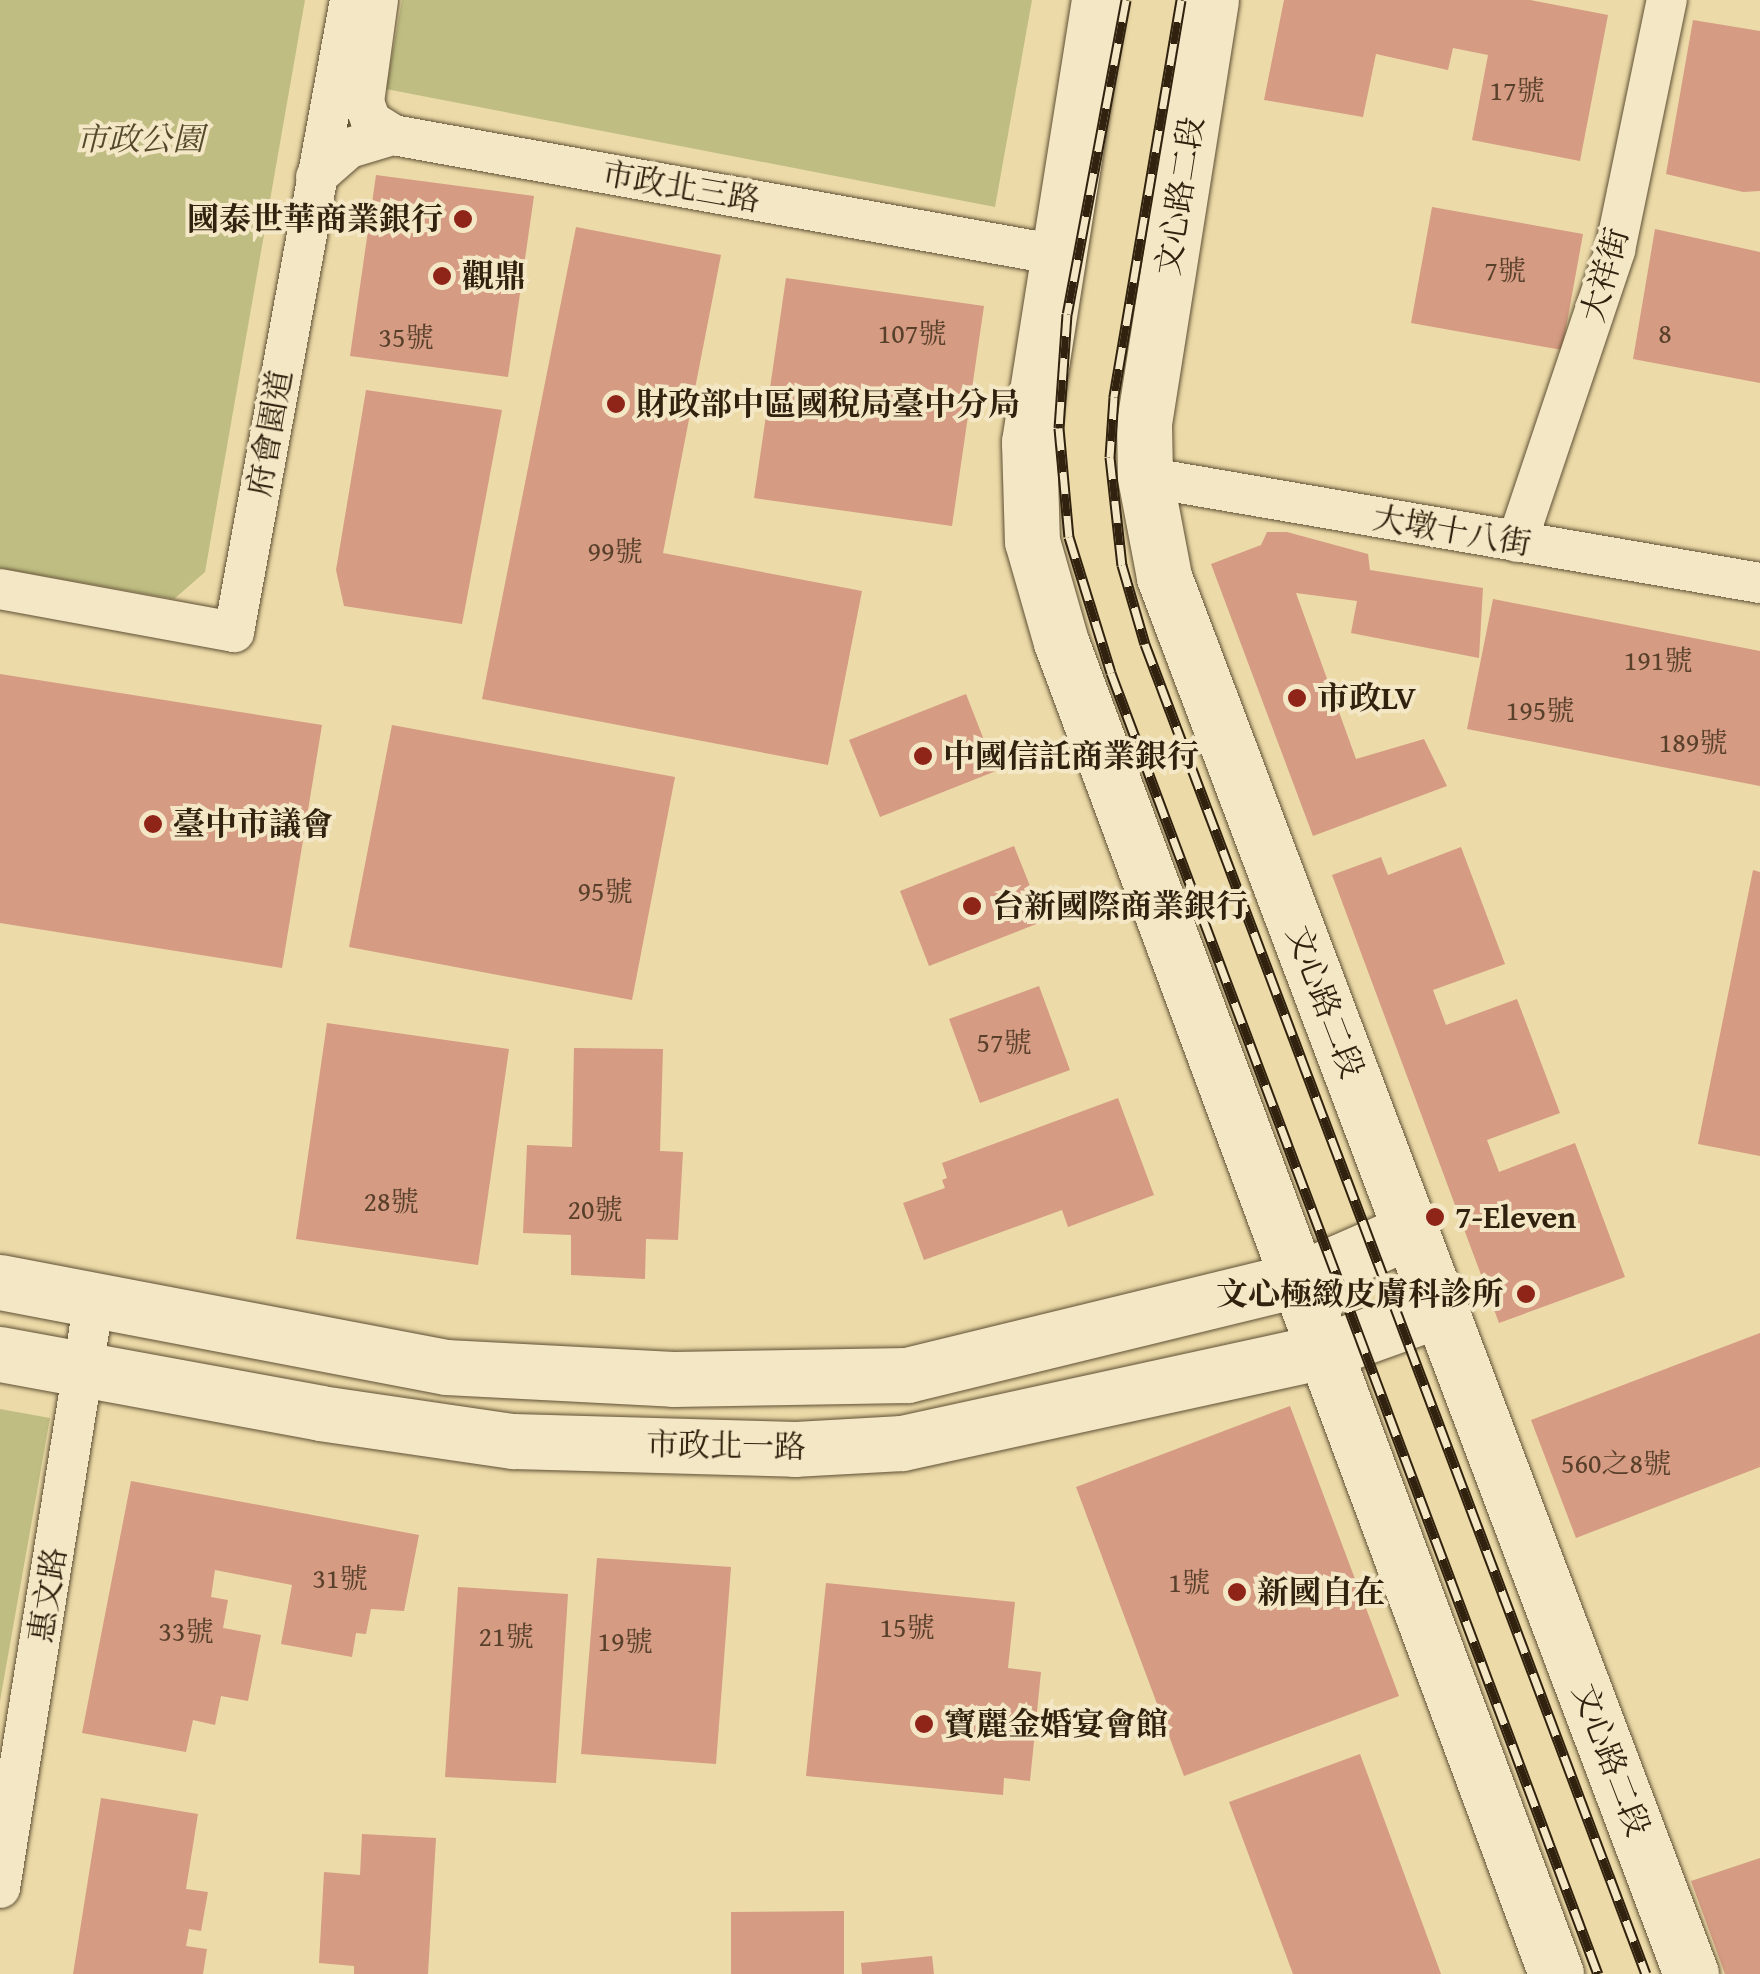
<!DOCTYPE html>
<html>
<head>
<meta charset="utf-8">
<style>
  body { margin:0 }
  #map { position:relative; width:1760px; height:1974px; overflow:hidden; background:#ecdaa8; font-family:"Gentium Book Plus","Noto Serif TC",serif }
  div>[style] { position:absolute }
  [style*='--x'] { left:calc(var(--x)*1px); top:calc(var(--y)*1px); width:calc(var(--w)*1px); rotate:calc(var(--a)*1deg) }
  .green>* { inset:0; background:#bfbd82 }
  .building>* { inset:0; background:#d59b83 }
  .roads { filter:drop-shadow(0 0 2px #5f5034) drop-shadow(0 0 2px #5f5034) }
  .street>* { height:40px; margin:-20px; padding:0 20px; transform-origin:20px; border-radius:20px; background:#f3e7c6 }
  .secondary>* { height:55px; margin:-27.5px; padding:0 27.5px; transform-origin:27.5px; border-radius:27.5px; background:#f3e7c6 }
  .rail>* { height:11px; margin-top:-5.5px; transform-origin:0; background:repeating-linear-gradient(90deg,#f3e7c6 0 22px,#30220e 0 44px); box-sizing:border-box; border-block:2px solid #30220e }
  .dots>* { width:28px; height:28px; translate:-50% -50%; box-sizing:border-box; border:5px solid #f3e7c6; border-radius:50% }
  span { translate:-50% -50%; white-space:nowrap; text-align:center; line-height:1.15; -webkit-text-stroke:8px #f3e7c6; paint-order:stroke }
  .number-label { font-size:28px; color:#59402b }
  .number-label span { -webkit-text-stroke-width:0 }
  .park-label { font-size:32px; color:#54492b; font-style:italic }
  .street-label { font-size:32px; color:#30220e }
  .poi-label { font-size:32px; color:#30220e; font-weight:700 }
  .right { translate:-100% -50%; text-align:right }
  .left { translate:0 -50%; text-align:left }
</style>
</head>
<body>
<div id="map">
  <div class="green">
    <div style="clip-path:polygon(0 0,305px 0,205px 572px,174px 599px,0 568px)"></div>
    <div style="clip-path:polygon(402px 0,1032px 0,995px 207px,386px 89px)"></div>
    <div style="clip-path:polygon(0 1409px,50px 1418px,0 1701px)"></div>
  </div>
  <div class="building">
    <div style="clip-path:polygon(1284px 0,1530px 0,1608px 15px,1580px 161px,1472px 140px,1488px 55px,1453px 48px,1448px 70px,1376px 54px,1363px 117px,1264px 100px)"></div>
    <div style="clip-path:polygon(1693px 20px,1760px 31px,1760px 191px,1743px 192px,1666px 174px)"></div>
    <div style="clip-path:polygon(376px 175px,534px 196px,508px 377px,350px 356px)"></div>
    <div style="clip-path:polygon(1432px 207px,1583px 234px,1562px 350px,1411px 323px)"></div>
    <div style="clip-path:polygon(576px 227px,721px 255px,663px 553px,862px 591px,828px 765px,482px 699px)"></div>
    <div style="clip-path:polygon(1655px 229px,1760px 252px,1760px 383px,1633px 359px)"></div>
    <div style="clip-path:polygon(786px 278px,984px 306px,952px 526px,754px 498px)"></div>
    <div style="clip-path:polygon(366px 390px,502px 410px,462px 624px,344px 606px,336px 570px)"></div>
    <div style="clip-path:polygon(1267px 532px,1287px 532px,1368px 554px,1370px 570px,1483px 588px,1479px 658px,1351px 633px,1357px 601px,1296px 593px,1356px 759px,1424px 739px,1447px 786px,1313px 836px,1211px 564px,1261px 545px)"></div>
    <div style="clip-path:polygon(1493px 599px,1760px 651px,1760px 786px,1467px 729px)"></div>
    <div style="clip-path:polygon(0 674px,322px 725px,282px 968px,0 923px)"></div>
    <div style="clip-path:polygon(966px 694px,996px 771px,880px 817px,849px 740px)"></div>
    <div style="clip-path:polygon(392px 725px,675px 777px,632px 1000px,349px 947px)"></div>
    <div style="clip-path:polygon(1014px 846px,1044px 921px,929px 966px,900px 891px)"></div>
    <div style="clip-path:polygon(1461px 847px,1505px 964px,1433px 990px,1446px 1025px,1517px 999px,1560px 1113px,1487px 1140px,1499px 1172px,1575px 1143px,1625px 1277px,1499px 1323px,1332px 875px,1381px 857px,1388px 875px)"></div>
    <div style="clip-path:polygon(1753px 870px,1760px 872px,1760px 1156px,1698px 1144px)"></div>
    <div style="clip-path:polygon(1039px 986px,1070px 1070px,980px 1103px,949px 1019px)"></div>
    <div style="clip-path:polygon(327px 1023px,509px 1049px,478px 1265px,296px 1239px)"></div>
    <div style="clip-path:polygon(574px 1048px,663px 1049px,660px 1151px,683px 1152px,678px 1240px,646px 1239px,645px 1279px,571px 1275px,571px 1235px,523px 1233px,527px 1145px,572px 1147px)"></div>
    <div style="clip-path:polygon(1118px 1098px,1154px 1195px,1068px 1227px,1062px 1210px,924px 1260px,903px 1203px,945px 1188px,942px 1180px,947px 1178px,942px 1163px)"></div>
    <div style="clip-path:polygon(1760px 1333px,1760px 1467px,1576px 1538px,1531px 1420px)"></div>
    <div style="clip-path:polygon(1290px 1406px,1399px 1696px,1184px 1776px,1076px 1487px)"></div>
    <div style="clip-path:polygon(131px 1481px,419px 1535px,404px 1611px,371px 1609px,366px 1634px,356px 1633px,352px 1657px,281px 1644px,292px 1585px,215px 1570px,211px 1597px,228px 1600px,223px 1628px,261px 1635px,248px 1701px,221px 1696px,215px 1725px,193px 1720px,186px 1752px,82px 1733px)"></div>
    <div style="clip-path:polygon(597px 1558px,731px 1567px,716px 1764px,581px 1754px)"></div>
    <div style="clip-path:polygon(826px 1583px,1015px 1602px,1008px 1668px,1041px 1672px,1030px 1781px,1004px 1778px,1003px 1795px,806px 1776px)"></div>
    <div style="clip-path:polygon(458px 1587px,568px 1594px,556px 1783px,445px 1777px)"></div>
    <div style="clip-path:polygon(1360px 1754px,1441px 1974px,1293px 1974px,1229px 1802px)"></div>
    <div style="clip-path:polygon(101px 1798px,198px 1814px,186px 1889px,208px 1892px,201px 1931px,189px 1929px,186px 1946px,207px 1949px,203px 1974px,73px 1974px)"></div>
    <div style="clip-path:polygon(362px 1834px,436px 1838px,428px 1974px,354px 1974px,354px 1966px,319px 1963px,324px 1872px,360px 1875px)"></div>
    <div style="clip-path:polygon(1760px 1858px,1760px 1974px,1725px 1974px,1691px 1881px)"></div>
    <div style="clip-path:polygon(844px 1911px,844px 1974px,731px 1974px,731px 1912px)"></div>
    <div style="clip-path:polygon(932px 1956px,934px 1974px,862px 1974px,861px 1963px)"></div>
  </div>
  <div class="roads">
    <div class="street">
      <div style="--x:378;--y:0;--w:103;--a:97.8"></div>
      <div style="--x:364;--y:102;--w:20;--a:70"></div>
      <div style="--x:371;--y:121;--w:26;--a:32"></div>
      <div style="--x:316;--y:177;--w:44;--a:-41.3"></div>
      <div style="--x:349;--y:148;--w:46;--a:-16.5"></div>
      <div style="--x:393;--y:135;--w:676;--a:10.23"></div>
      <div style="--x:1145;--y:477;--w:624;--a:9.78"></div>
      <div style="--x:1517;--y:542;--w:308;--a:-71.4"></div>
      <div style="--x:1615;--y:250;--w:255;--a:-78.3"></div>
      <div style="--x:0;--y:589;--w:238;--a:10.4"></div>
      <div style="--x:234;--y:632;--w:643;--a:-79.6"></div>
      <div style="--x:0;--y:1888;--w:595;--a:-80.92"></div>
    </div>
    <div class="secondary">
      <div style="--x:1099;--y:0;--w:448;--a:99"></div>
      <div style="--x:1029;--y:442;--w:99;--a:88.3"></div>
      <div style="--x:1032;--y:541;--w:105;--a:74"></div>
      <div style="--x:1061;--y:642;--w:1421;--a:69.61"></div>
      <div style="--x:1211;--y:0;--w:429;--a:99"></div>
      <div style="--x:1144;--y:424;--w:53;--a:88.9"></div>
      <div style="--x:1145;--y:477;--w:102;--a:79.2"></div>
      <div style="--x:1164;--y:577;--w:1493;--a:69.33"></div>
      <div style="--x:0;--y:1282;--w:454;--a:10.8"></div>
      <div style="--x:446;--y:1367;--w:227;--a:3"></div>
      <div style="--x:673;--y:1379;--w:234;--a:-1"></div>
      <div style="--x:907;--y:1375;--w:402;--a:-13.7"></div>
      <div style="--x:1298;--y:1280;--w:124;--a:-23.7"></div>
      <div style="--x:0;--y:1354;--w:325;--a:10.4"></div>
      <div style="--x:320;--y:1413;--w:195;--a:8.3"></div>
      <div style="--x:513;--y:1441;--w:282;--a:1.6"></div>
      <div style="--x:795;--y:1449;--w:107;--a:-3.2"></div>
      <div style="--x:902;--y:1443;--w:432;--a:-12.3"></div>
      <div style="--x:1324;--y:1351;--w:124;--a:-19.7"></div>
    </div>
  </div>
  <div class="rail">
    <div style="--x:1126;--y:0;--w:319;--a:100.6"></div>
    <div style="--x:1067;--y:314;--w:114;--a:94"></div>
    <div style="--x:1059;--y:428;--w:109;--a:84.8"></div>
    <div style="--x:1069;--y:537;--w:142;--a:72.8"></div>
    <div style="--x:1111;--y:673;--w:1389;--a:69.48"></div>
    <div style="--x:1181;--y:0;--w:403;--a:99.6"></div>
    <div style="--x:1114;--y:397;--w:60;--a:93.8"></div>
    <div style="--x:1110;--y:457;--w:109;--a:83.7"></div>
    <div style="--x:1122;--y:565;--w:82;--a:73.8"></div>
    <div style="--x:1145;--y:644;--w:1421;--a:69.36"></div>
  </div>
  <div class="dots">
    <div style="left:463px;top:219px;background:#8f2418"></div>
    <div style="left:442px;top:276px;background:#8f2418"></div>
    <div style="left:616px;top:404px;background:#8f2418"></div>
    <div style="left:1297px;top:698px;background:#8f2418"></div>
    <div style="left:923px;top:756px;background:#8f2418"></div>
    <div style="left:153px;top:824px;background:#8f2418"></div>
    <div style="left:972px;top:906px;background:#8f2418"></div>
    <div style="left:1435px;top:1217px;background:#8f2418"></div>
    <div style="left:1526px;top:1294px;background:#8f2418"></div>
    <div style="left:1237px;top:1592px;background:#8f2418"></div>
    <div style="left:924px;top:1724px;background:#8f2418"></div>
  </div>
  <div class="number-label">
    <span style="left:1517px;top:90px">17號</span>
    <span style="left:1505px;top:270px">7號</span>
    <span style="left:912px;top:333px">107號</span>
    <span style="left:1665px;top:333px">8</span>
    <span style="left:406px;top:337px">35號</span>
    <span style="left:615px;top:551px">99號</span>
    <span style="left:1658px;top:660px">191號</span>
    <span style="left:1540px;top:710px">195號</span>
    <span style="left:1693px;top:742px">189號</span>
    <span style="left:605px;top:891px">95號</span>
    <span style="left:1004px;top:1042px">57號</span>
    <span style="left:391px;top:1201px">28號</span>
    <span style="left:595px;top:1209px">20號</span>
    <span style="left:1616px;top:1463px">560之8號</span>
    <span style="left:340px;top:1578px">31號</span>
    <span style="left:1189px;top:1582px">1號</span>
    <span style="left:907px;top:1627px">15號</span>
    <span style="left:186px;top:1631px">33號</span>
    <span style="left:506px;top:1636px">21號</span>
    <span style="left:625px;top:1641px">19號</span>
  </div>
  <div class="park-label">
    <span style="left:140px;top:139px">市政公園</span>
  </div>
  <div class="street-label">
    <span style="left:681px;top:187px;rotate:10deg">市政北三路</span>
    <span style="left:1180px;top:196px;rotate:-81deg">文心路二段</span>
    <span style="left:1605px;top:275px;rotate:-74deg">大祥街</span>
    <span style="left:270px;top:433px;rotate:-80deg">府會園道</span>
    <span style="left:1452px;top:531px;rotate:10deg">大墩十八街</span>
    <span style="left:1325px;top:1002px;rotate:69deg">文心路二段</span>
    <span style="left:726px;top:1446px;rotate:1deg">市政北一路</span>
    <span style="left:48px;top:1595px;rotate:-81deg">惠文路</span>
    <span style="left:1611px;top:1760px;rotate:69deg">文心路二段</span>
  </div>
  <div class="poi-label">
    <span class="right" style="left:443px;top:219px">國泰世華商業銀行</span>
    <span class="left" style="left:462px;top:276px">觀鼎</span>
    <span class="left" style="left:636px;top:404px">財政部中區國稅局臺中分局</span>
    <span class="left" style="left:1317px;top:698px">市政LV</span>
    <span class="left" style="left:943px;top:756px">中國信託商業銀行</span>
    <span class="left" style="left:173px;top:824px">臺中市議會</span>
    <span class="left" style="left:992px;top:906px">台新國際商業銀行</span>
    <span class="left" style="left:1455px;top:1217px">7-Eleven</span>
    <span class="right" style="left:1504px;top:1294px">文心極緻皮膚科診所</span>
    <span class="left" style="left:1257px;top:1592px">新國自在</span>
    <span class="left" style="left:944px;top:1724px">寶麗金婚宴會館</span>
  </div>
</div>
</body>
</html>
